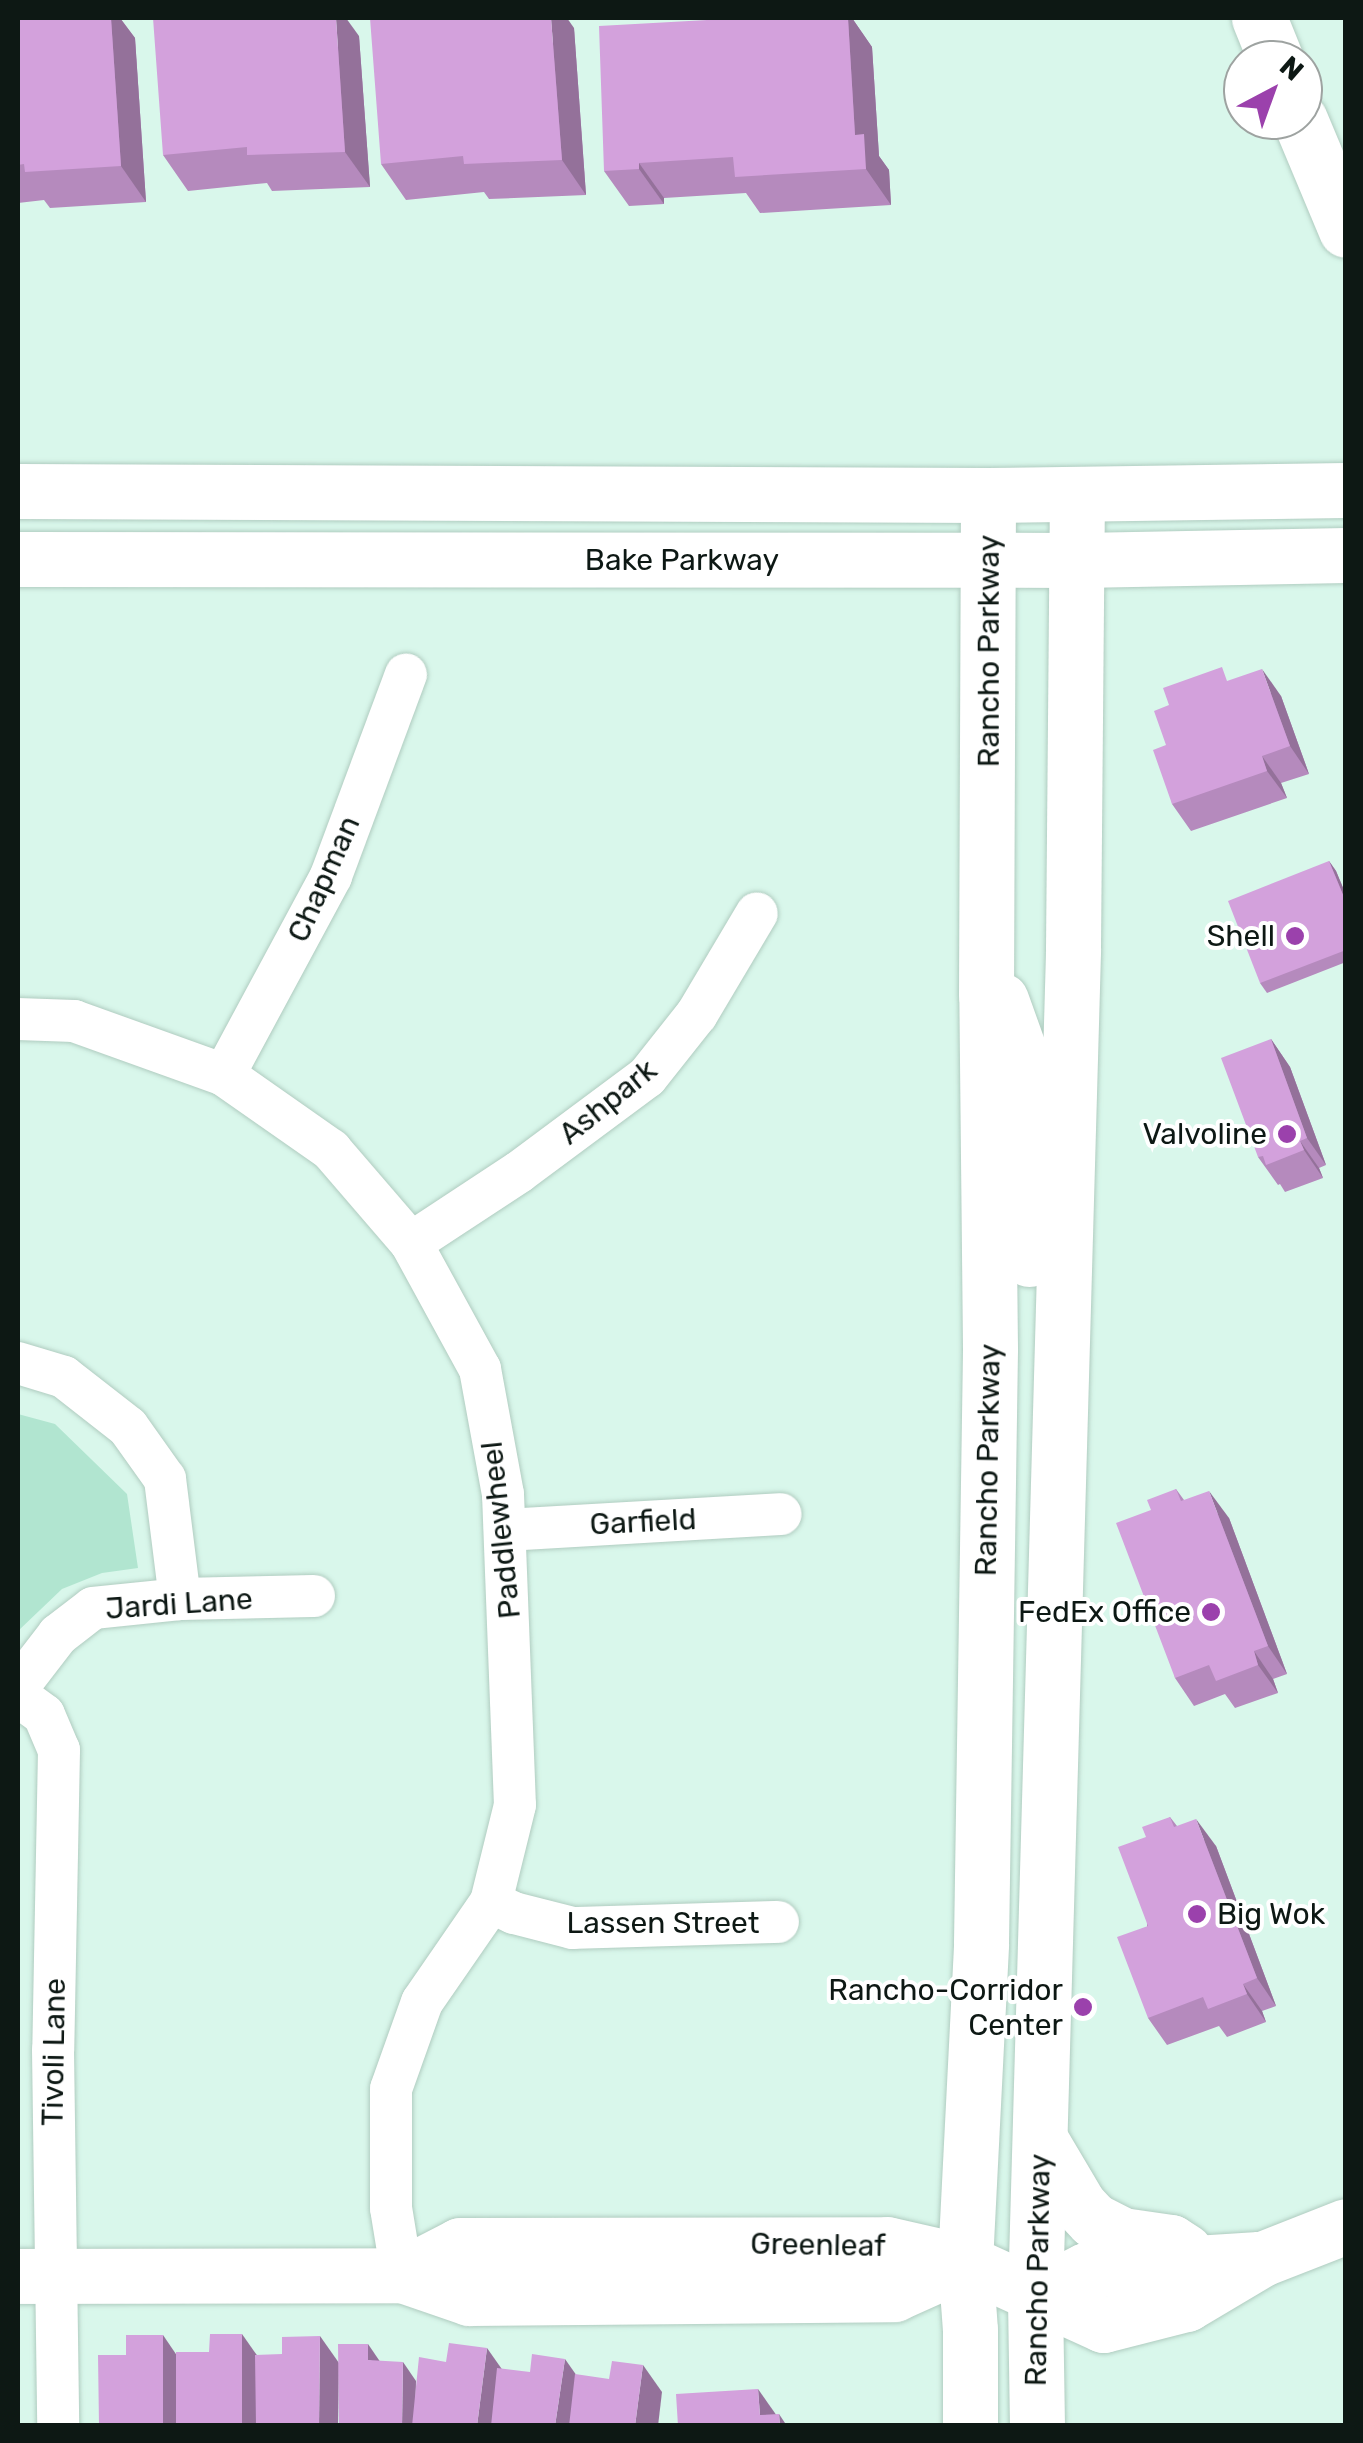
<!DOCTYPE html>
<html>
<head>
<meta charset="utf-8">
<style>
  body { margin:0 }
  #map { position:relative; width:1363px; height:2443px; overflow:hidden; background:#d9f7eb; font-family:Rubik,sans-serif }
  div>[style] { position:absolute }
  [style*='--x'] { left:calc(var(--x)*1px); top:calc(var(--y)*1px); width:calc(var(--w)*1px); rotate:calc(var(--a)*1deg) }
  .green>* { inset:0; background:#b1e5d0 }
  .roads { filter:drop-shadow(0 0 2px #b0ccc0) drop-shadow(0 0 2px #b0ccc0) }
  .street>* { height:42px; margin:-21px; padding:0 21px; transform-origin:21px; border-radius:21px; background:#fff }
  .secondary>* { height:55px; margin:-27.5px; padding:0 27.5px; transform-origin:27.5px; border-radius:27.5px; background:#fff }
  .highway>* { height:55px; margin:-27.5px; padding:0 27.5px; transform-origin:27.5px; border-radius:27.5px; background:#fff }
  .wall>* { inset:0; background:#b58abd }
  .shaded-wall>* { inset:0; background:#94719a }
  .building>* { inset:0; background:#d3a1dc }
  .dots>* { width:28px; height:28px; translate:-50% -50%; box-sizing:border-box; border:5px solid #fff; border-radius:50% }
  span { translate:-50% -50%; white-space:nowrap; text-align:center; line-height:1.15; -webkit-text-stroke:8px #fff; paint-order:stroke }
  .street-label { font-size:30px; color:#0d1814 }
  .poi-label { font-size:30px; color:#0d1814 }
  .right { translate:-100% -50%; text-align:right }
  .left { translate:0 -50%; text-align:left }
  .frame { position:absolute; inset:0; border:20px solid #0d1814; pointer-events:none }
  .north { position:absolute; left:1223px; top:40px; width:100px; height:100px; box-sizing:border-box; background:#fff; border:2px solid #9ea3a1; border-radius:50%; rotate:41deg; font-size:28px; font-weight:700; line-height:40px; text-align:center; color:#0d1814 }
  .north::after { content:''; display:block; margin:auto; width:35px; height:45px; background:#9b41ac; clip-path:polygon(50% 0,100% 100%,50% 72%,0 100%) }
</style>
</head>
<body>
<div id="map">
  <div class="green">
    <div style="clip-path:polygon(18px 1414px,55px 1424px,127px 1494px,138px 1568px,102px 1573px,62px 1589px,18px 1631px)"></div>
  </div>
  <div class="roads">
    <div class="street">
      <div style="--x:18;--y:1019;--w:56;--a:2"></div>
      <div style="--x:74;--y:1021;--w:159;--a:19.8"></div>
      <div style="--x:224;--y:1075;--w:131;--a:35"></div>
      <div style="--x:331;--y:1150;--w:123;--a:49.3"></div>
      <div style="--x:411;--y:1243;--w:144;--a:61.3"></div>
      <div style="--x:480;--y:1369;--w:127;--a:79.6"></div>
      <div style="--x:503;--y:1494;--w:311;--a:87.8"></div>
      <div style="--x:515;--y:1805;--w:100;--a:103.9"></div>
      <div style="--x:491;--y:1902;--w:121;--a:124.6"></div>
      <div style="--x:422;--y:2002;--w:92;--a:109.6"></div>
      <div style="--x:391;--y:2089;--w:119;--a:90"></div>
      <div style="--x:391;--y:2208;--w:68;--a:80.7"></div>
      <div style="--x:224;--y:1075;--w:226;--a:-61.7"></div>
      <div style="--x:331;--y:876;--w:215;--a:-69.6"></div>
      <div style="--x:411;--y:1243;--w:129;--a:-33.3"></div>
      <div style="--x:519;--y:1172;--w:159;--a:-36.6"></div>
      <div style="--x:647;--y:1077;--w:80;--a:-51.6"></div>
      <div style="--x:697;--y:1014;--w:117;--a:-59.3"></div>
      <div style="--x:18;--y:1363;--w:48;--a:16.9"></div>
      <div style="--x:64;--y:1377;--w:81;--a:38"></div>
      <div style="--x:128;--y:1427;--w:64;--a:54.6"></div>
      <div style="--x:165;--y:1479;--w:121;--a:82.9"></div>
      <div style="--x:505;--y:1530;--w:276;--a:-3.3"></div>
      <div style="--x:18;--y:1687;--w:66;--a:-52.4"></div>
      <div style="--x:58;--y:1635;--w:44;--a:-37.6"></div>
      <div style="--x:93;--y:1608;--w:87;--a:-5.9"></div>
      <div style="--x:180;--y:1599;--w:134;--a:-1.3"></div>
      <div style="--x:18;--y:1696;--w:32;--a:36"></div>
      <div style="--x:44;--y:1715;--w:38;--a:67"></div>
      <div style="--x:59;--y:1750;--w:300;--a:91.1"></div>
      <div style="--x:53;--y:2050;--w:376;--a:89.2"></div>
      <div style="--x:491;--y:1902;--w:25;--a:26"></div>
      <div style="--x:514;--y:1913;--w:61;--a:14.3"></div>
      <div style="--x:573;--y:1928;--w:205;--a:-1.7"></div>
    </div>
    <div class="secondary">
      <div style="--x:18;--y:491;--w:970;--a:0.24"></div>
      <div style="--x:988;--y:495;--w:358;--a:-0.8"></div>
      <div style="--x:18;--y:559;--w:1062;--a:0.05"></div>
      <div style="--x:1080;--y:560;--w:266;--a:-1.1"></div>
      <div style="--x:1001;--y:1000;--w:83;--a:70.3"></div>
      <div style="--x:1029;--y:1078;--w:181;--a:90"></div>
      <div style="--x:1040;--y:2139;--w:77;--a:59.4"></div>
      <div style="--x:1079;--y:2205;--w:21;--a:47"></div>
      <div style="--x:1093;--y:2220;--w:33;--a:27"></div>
      <div style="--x:1122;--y:2235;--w:49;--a:8.1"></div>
      <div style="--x:1171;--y:2242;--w:17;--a:33"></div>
      <div style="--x:402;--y:2275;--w:65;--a:-27.3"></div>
      <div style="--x:460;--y:2245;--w:427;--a:-0.1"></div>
      <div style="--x:887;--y:2244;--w:80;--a:13"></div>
      <div style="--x:965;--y:2262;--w:152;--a:24.5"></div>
      <div style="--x:1103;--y:2325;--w:86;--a:-14.2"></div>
      <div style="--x:1186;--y:2304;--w:88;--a:-30.6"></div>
      <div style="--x:1262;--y:2259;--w:90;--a:-21.4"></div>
      <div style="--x:18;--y:2276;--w:384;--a:-0.1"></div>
      <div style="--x:402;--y:2275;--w:71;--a:18.9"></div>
      <div style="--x:469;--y:2298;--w:425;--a:-0.5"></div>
      <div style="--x:894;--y:2294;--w:78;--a:-24.3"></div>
      <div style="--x:1035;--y:2296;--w:57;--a:-27"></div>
      <div style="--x:1086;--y:2270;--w:169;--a:-3.7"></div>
      <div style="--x:970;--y:2426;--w:96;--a:-90"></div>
      <div style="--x:970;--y:2330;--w:68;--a:-94.2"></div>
      <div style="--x:965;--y:2262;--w:319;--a:-87.1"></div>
      <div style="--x:981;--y:1943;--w:595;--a:-89.13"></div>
      <div style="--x:990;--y:1348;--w:353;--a:-90.6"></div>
      <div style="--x:986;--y:995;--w:500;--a:-89.77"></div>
      <div style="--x:1037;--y:2426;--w:130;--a:-90.9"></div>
      <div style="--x:1035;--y:2296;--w:1348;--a:-88.38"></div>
      <div style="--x:1073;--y:949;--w:454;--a:-89.5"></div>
    </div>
    <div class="highway">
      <div style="--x:1259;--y:18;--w:45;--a:68"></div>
      <div style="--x:1300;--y:120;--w:119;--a:67.3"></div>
    </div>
  </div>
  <div class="wall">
    <div style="clip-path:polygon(18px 18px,120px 18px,135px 38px,146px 202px,50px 208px,44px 200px,18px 203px)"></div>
    <div style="clip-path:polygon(743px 18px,852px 18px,872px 47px,879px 156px,889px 170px,891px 205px,760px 213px,746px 193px,664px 198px,664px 204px,629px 206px,604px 171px)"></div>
    <div style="clip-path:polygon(574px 28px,586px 195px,489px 199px,484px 192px,406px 200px,381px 164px)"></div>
    <div style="clip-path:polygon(359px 36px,370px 187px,272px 191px,267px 183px,188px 191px,163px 155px)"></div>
    <div style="clip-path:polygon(1231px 680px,1281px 696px,1309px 774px,1281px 783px,1287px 798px,1191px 831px,1172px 804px,1166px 745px)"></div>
    <div style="clip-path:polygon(1329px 861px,1336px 871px,1346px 895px,1346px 962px,1267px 993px,1260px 983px)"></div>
    <div style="clip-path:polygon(1271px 1039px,1290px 1067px,1326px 1165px,1319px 1168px,1323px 1178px,1285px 1192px,1280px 1184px,1278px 1185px,1258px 1157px)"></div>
    <div style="clip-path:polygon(1176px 1489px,1184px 1500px,1229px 1518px,1287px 1674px,1273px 1679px,1278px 1693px,1235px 1708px,1225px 1694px,1194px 1706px,1175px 1678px,1151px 1510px)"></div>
    <div style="clip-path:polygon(1170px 1817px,1177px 1826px,1216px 1846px,1276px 2006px,1262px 2011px,1266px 2022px,1227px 2037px,1219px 2026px,1167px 2045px,1148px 2018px,1146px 1837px)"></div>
  </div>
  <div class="shaded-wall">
    <div style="clip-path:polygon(111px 18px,120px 18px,135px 38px,146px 202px,121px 166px)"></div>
    <div style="clip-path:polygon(336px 18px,346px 18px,359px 36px,370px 187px,345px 152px)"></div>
    <div style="clip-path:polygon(551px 18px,567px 18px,574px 28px,586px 195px,562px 160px)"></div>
    <div style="clip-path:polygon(848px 18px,852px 18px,872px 47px,879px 156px,889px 170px,891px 205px,866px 169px,855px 135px)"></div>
    <div style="clip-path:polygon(639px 163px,664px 198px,664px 204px,639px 169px)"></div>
    <div style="clip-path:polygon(1262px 669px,1281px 696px,1309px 774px,1290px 746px)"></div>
    <div style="clip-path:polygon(1262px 756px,1281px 783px,1287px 798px,1267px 771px)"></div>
    <div style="clip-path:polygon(1329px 861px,1336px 871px,1346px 895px,1346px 902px)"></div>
    <div style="clip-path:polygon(1271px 1039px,1290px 1067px,1326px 1165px,1307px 1138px)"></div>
    <div style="clip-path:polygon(1300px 1141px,1319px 1168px,1323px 1178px,1304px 1150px)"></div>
    <div style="clip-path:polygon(1209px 1491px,1229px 1518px,1287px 1674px,1268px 1646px)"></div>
    <div style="clip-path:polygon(1254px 1651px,1273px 1679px,1278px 1693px,1258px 1665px)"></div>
    <div style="clip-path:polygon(1196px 1819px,1216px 1846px,1276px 2006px,1257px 1978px)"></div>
    <div style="clip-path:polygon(1243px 1984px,1262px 2011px,1266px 2022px,1247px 1994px)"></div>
    <div style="clip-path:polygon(242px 2334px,261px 2361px,261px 2426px,242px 2426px)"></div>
    <div style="clip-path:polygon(163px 2335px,182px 2363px,182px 2426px,163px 2426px)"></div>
    <div style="clip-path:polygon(320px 2336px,339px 2363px,338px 2426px,319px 2426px)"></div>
    <div style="clip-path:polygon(368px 2344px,381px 2363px,368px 2360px)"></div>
    <div style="clip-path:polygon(487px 2348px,506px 2375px,500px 2426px,477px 2426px)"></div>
    <div style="clip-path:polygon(565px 2359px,584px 2386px,579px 2426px,555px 2426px)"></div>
    <div style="clip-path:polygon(403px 2362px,416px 2381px,415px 2426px,402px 2426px)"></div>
    <div style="clip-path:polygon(643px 2365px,662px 2392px,658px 2426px,635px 2426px)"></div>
    <div style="clip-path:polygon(758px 2389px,777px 2416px,760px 2415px)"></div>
    <div style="clip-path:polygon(779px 2414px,787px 2426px,780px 2426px)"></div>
  </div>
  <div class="building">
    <div style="clip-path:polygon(18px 18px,111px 18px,121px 166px,25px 172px,24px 164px,18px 165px)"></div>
    <div style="clip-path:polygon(153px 18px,336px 18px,345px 152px,247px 155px,247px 147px,163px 155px)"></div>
    <div style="clip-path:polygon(370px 18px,551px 18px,562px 160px,464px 164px,463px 156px,381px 164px)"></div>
    <div style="clip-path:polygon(743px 18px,848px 18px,855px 135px,864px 134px,866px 169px,735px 177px,733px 157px,639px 163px,639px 169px,604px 171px,599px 26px)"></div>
    <div style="clip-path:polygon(1222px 667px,1227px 681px,1262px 669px,1290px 746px,1262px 756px,1267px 771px,1172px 804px,1153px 750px,1166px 745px,1154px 711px,1169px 705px,1163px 688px)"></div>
    <div style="clip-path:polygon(1329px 861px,1346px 902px,1346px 950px,1260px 983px,1228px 901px)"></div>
    <div style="clip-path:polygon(1271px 1039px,1307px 1138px,1300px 1141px,1304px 1150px,1266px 1165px,1263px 1156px,1258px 1157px,1221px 1058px)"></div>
    <div style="clip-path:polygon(1176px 1489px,1181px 1501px,1209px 1491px,1268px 1646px,1254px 1651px,1258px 1665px,1216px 1681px,1209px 1665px,1175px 1678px,1116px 1523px,1151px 1510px,1147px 1500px)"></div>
    <div style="clip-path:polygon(1170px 1817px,1174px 1827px,1196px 1819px,1257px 1978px,1243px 1984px,1247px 1994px,1208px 2009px,1203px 1997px,1148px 2018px,1117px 1937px,1148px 1926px,1118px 1847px,1146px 1837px,1142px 1827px)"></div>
    <div style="clip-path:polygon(210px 2334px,242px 2334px,242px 2426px,176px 2426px,176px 2352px,209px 2352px)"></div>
    <div style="clip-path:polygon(126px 2335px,163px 2335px,163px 2426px,99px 2426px,98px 2355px,126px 2355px)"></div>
    <div style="clip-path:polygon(320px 2336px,319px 2426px,256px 2426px,255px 2355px,282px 2354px,282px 2337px)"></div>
    <div style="clip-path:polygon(449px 2343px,487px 2348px,477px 2426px,412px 2426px,419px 2357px,446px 2362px)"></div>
    <div style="clip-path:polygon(338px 2344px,368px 2344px,368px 2360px,403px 2362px,402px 2426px,339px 2426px)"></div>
    <div style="clip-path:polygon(532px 2354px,565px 2359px,555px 2426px,491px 2426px,497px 2368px,530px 2372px)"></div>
    <div style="clip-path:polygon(612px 2361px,643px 2365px,635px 2426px,569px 2426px,575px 2374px,609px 2379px)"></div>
    <div style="clip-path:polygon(758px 2389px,760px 2415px,779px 2414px,780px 2426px,678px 2426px,676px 2394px)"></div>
  </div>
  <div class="dots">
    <div style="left:1295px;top:936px;background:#9b41ac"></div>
    <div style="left:1287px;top:1134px;background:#9b41ac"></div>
    <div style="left:1211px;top:1612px;background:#9b41ac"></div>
    <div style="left:1197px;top:1914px;background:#9b41ac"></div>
    <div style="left:1083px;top:2007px;background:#9b41ac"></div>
  </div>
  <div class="street-label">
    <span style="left:682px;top:560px">Bake Parkway</span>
    <span style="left:989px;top:651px;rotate:-90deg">Rancho Parkway</span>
    <span style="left:324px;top:879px;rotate:-66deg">Chapman</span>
    <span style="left:608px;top:1102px;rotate:-39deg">Ashpark</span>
    <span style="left:988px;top:1460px;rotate:-89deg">Rancho Parkway</span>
    <span style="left:643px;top:1522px;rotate:-3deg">Garfield</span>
    <span style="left:501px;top:1530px;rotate:-96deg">Paddlewheel</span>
    <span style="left:179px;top:1604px;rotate:-4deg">Jardi Lane</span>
    <span style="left:663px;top:1923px">Lassen Street</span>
    <span style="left:54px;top:2052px;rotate:-89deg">Tivoli Lane</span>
    <span style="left:818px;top:2245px;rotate:1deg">Greenleaf</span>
    <span style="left:1038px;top:2270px;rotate:-89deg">Rancho Parkway</span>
  </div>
  <div class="poi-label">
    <span class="right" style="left:1275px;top:936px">Shell</span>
    <span class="right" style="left:1267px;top:1134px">Valvoline</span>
    <span class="right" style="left:1191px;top:1612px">FedEx Office</span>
    <span class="left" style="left:1217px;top:1914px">Big Wok</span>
    <span class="right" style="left:1063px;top:2007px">Rancho-Corridor<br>Center</span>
  </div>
  <div class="frame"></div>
  <div class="north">N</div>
</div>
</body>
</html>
